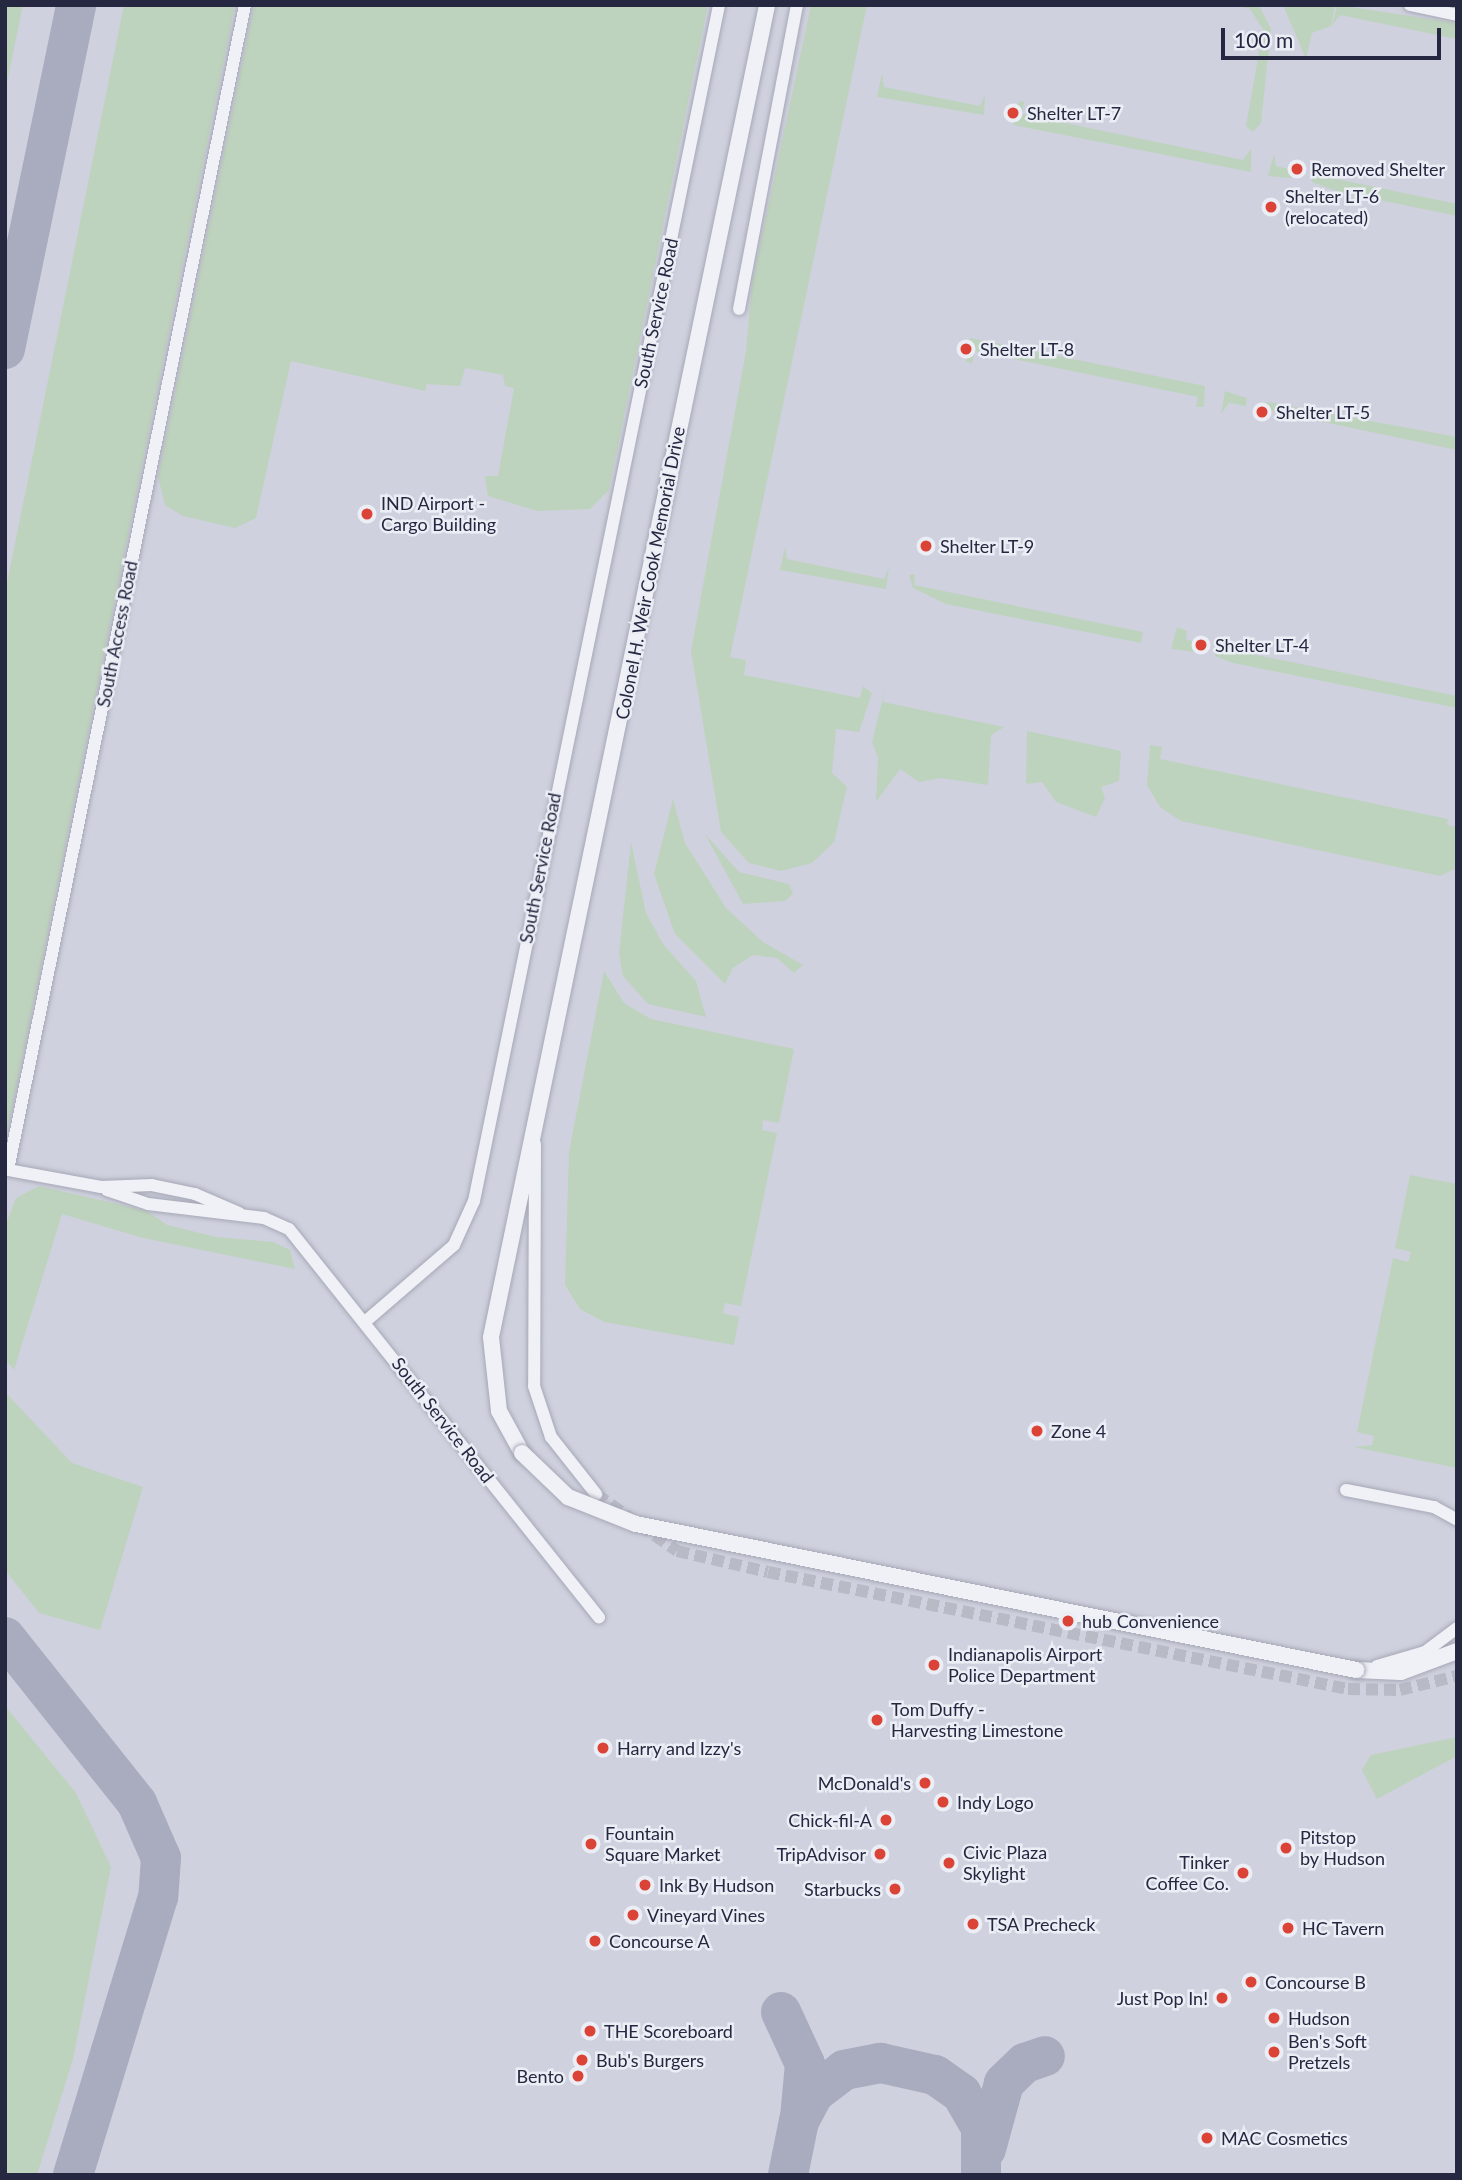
<!DOCTYPE html>
<html>
<head>
<meta charset="utf-8">
<style>
  body { margin:0 }
  #map { position:relative; width:1462px; height:2180px; overflow:hidden; background:#dddfe8; font-family:Lato,sans-serif }
  div>[style] { position:absolute }
  [style*='--x'] { left:calc(var(--x)*1px); top:calc(var(--y)*1px); width:calc(var(--w)*1px); rotate:calc(var(--a)*1deg) }
  .built>* { inset:0; background:#cfd1de }
  .green>* { inset:0; background:#bed3bd }
  .taxiway>* { height:40px; margin:-20px; padding:0 20px; transform-origin:20px; border-radius:20px; background:#a9acbe }
  .minor-tunnel>* { height:12px; margin-top:-6px; transform-origin:0; background:repeating-linear-gradient(90deg,#b8bac6 0 12px,transparent 0 18px) }
  .roads { filter:drop-shadow(0 0 2px #a6a8b6) drop-shadow(0 0 2px #a6a8b6) }
  .minor>* { height:12px; margin:-6px; padding:0 6px; transform-origin:6px; border-radius:6px; background:#f0f1f6 }
  .tertiary>* { height:16px; margin:-8px; padding:0 8px; transform-origin:8px; border-radius:8px; background:#f0f1f6 }
  .bridges { filter:drop-shadow(0 0 2px #a6a8b6) drop-shadow(0 0 2px #a6a8b6) }
  .tertiary-bridge>* { height:16px; margin:-8px; padding:0 8px; transform-origin:8px; border-radius:8px; background:#f0f1f6 }
  .dots>* { width:19px; height:19px; translate:-50% -50%; box-sizing:border-box; border:4px solid #eceef6; border-radius:50% }
  span { translate:-50% -50%; white-space:nowrap; text-align:center; line-height:1.15; -webkit-text-stroke:5px #eceef6; paint-order:stroke }
  .poi-label { font-size:18px; color:#252840 }
  .left { translate:0 -50%; text-align:left }
  .right { translate:-100% -50%; text-align:right }
  .street-label { font-size:18px; color:#252840 }
  .frame { position:absolute; inset:0; border:7px solid #252840; pointer-events:none }
  .scale { position:absolute; left:1221px; top:28px; width:220px; height:32px; box-sizing:border-box; border:4px solid #252840; border-top:0; padding-left:9px; font-size:21px; line-height:24px; white-space:nowrap; color:#252840; -webkit-text-stroke:5px #eceef6; paint-order:stroke }
</style>
</head>
<body>
<div id="map">
  <div class="built">
    <div style="clip-path:polygon(5px 5px,1457px 5px,1457px 2175px,5px 2175px)"></div>
  </div>
  <div class="green">
    <div style="clip-path:polygon(5px 5px,23px 5px,5px 92px)"></div>
    <div style="clip-path:polygon(124px 5px,235px 5px,7px 1133px,5px 593px)"></div>
    <div style="clip-path:polygon(254px 5px,708px 5px,609px 490px,590px 509px,537px 511px,488px 496px,485px 476px,498px 476px,514px 388px,505px 386px,503px 375px,465px 368px,460px 386px,427px 384px,425px 391px,291px 361px,256px 518px,235px 528px,183px 516px,165px 505px,158px 477px)"></div>
    <div style="clip-path:polygon(811px 5px,867px 5px,730px 657px,746px 660px,744px 675px,860px 698px,863px 686px,872px 693px,859px 732px,836px 729px,832px 773px,847px 787px,834px 842px,812px 863px,781px 871px,749px 863px,721px 832px,691px 651px,746px 351px,752px 283px)"></div>
    <div style="clip-path:polygon(1233px 5px,1259px 5px,1271px 29px,1261px 123px,1253px 132px,1246px 126px,1263px 29px,1250px 9px)"></div>
    <div style="clip-path:polygon(1283px 5px,1335px 5px,1331px 26px,1312px 33px,1306px 59px)"></div>
    <div style="clip-path:polygon(1337px 5px,1457px 23px,1457px 39px,1340px 15px,1332px 26px)"></div>
    <div style="clip-path:polygon(882px 73px,884px 87px,980px 106px,985px 94px,984px 115px,877px 97px)"></div>
    <div style="clip-path:polygon(1019px 101px,1024px 102px,1022px 114px,1243px 160px,1251px 149px,1251px 172px,1013px 125px)"></div>
    <div style="clip-path:polygon(1274px 154px,1276px 166px,1293px 170px,1291px 178px,1268px 176px)"></div>
    <div style="clip-path:polygon(1313px 174px,1457px 204px,1457px 216px,1336px 191px,1312px 182px)"></div>
    <div style="clip-path:polygon(970px 338px,1205px 386px,1204px 407px,1196px 407px,1198px 397px,975px 351px,972px 363px,966px 362px)"></div>
    <div style="clip-path:polygon(1225px 391px,1247px 398px,1246px 406px,1229px 403px,1221px 414px)"></div>
    <div style="clip-path:polygon(1267px 402px,1457px 437px,1457px 450px,1266px 410px)"></div>
    <div style="clip-path:polygon(785px 547px,787px 559px,884px 579px,889px 567px,886px 589px,780px 570px)"></div>
    <div style="clip-path:polygon(915px 574px,914px 585px,1143px 632px,1141px 643px,946px 604px,913px 588px,909px 575px)"></div>
    <div style="clip-path:polygon(1177px 627px,1187px 631px,1186px 640px,1197px 642px,1196px 652px,1171px 649px)"></div>
    <div style="clip-path:polygon(1217px 647px,1457px 696px,1457px 708px,1233px 663px,1215px 656px)"></div>
    <div style="clip-path:polygon(885px 690px,883px 702px,1004px 727px,991px 735px,988px 785px,941px 778px,919px 782px,900px 769px,876px 802px,878px 758px,872px 742px)"></div>
    <div style="clip-path:polygon(1027px 731px,1121px 751px,1119px 781px,1101px 787px,1105px 798px,1096px 817px,1056px 802px,1042px 782px,1026px 784px)"></div>
    <div style="clip-path:polygon(1150px 745px,1162px 747px,1160px 759px,1448px 819px,1447px 825px,1457px 827px,1457px 868px,1440px 876px,1181px 821px,1160px 807px,1147px 785px)"></div>
    <div style="clip-path:polygon(673px 799px,685px 843px,726px 908px,763px 942px,803px 965px,794px 973px,777px 958px,753px 955px,733px 968px,725px 984px,675px 934px,654px 874px)"></div>
    <div style="clip-path:polygon(705px 834px,739px 872px,789px 884px,793px 894px,785px 901px,743px 904px)"></div>
    <div style="clip-path:polygon(631px 842px,646px 913px,663px 944px,696px 981px,706px 1017px,648px 1004px,623px 976px,619px 953px)"></div>
    <div style="clip-path:polygon(604px 971px,624px 1003px,651px 1019px,794px 1049px,779px 1123px,763px 1120px,762px 1130px,777px 1133px,741px 1306px,725px 1303px,723px 1313px,739px 1317px,734px 1345px,604px 1322px,580px 1309px,565px 1285px,569px 1152px)"></div>
    <div style="clip-path:polygon(1410px 1175px,1457px 1184px,1457px 1468px,1354px 1447px,1372px 1445px,1374px 1436px,1357px 1432px,1393px 1258px,1408px 1262px,1411px 1252px,1395px 1248px)"></div>
    <div style="clip-path:polygon(39px 1186px,147px 1211px,167px 1225px,216px 1237px,273px 1242px,290px 1250px,295px 1269px,143px 1238px,62px 1214px,14px 1370px,5px 1359px,5px 1226px,16px 1198px)"></div>
    <div style="clip-path:polygon(5px 1392px,72px 1463px,143px 1487px,100px 1630px,39px 1613px,5px 1570px)"></div>
    <div style="clip-path:polygon(5px 1706px,76px 1793px,111px 1867px,73px 2059px,37px 2175px,5px 2175px)"></div>
    <div style="clip-path:polygon(1457px 1737px,1457px 1756px,1377px 1799px,1362px 1770px,1371px 1755px)"></div>
  </div>
  <div class="taxiway">
    <div style="--x:5;--y:349;--w:351;--a:-78.3"></div>
    <div style="--x:5;--y:1637;--w:212;--a:51.5"></div>
    <div style="--x:137;--y:1803;--w:60;--a:66.4"></div>
    <div style="--x:161;--y:1858;--w:39;--a:94"></div>
    <div style="--x:158;--y:1897;--w:291;--a:107"></div>
    <div style="--x:781;--y:2012;--w:57;--a:65.2"></div>
    <div style="--x:805;--y:2064;--w:54;--a:95.3"></div>
    <div style="--x:986;--y:2149;--w:68;--a:-74.7"></div>
    <div style="--x:1004;--y:2083;--w:29;--a:-44"></div>
    <div style="--x:1025;--y:2063;--w:21;--a:-19"></div>
    <div style="--x:788;--y:2175;--w:55;--a:-78.5"></div>
    <div style="--x:799;--y:2121;--w:32;--a:-62"></div>
    <div style="--x:814;--y:2093;--w:38;--a:-37"></div>
    <div style="--x:844;--y:2070;--w:38;--a:-11"></div>
    <div style="--x:881;--y:2063;--w:55;--a:12.5"></div>
    <div style="--x:935;--y:2075;--w:32;--a:35"></div>
    <div style="--x:961;--y:2093;--w:39;--a:60"></div>
    <div style="--x:981;--y:2127;--w:48;--a:90"></div>
  </div>
  <div class="minor-tunnel">
    <div style="--x:596;--y:1494;--w:99;--a:35.1"></div>
    <div style="--x:677;--y:1551;--w:93;--a:13"></div>
    <div style="--x:768;--y:1572;--w:592;--a:11.4"></div>
    <div style="--x:1348;--y:1689;--w:52;--a:1.1"></div>
    <div style="--x:1400;--y:1690;--w:59;--a:-13.8"></div>
  </div>
  <div class="roads">
    <div class="minor">
      <div style="--x:1410;--y:5;--w:48;--a:12"></div>
      <div style="--x:739;--y:309;--w:309;--a:-79.2"></div>
      <div style="--x:535;--y:1144;--w:242;--a:90.2"></div>
      <div style="--x:534;--y:1386;--w:54;--a:71.6"></div>
      <div style="--x:551;--y:1437;--w:73;--a:51.7"></div>
      <div style="--x:107;--y:1190;--w:43;--a:18.9"></div>
      <div style="--x:148;--y:1204;--w:117;--a:6.9"></div>
      <div style="--x:264;--y:1218;--w:27;--a:24"></div>
      <div style="--x:289;--y:1229;--w:497;--a:51.4"></div>
      <div style="--x:239;--y:1213;--w:48;--a:-156.6"></div>
      <div style="--x:195;--y:1194;--w:44;--a:-168.2"></div>
      <div style="--x:152;--y:1185;--w:51;--a:177.8"></div>
      <div style="--x:101;--y:1187;--w:95;--a:-169.6"></div>
      <div style="--x:8;--y:1170;--w:1189;--a:-78.5"></div>
      <div style="--x:366;--y:1321;--w:116;--a:-40.8"></div>
      <div style="--x:454;--y:1245;--w:48;--a:-65.6"></div>
      <div style="--x:474;--y:1201;--w:1221;--a:-78.42"></div>
      <div style="--x:1346;--y:1490;--w:90;--a:10.9"></div>
      <div style="--x:1434;--y:1507;--w:26;--a:29"></div>
      <div style="--x:1377;--y:1666;--w:50;--a:-16.3"></div>
      <div style="--x:1425;--y:1652;--w:40;--a:-37"></div>
    </div>
    <div class="tertiary">
      <div style="--x:522;--y:1453;--w:48;--a:-118.7"></div>
      <div style="--x:499;--y:1411;--w:74;--a:-96.2"></div>
      <div style="--x:491;--y:1337;--w:1360;--a:-78.29"></div>
      <div style="--x:1356;--y:1670;--w:45;--a:2.5"></div>
      <div style="--x:1401;--y:1672;--w:60;--a:-20.6"></div>
    </div>
  </div>
  <div class="bridges">
    <div class="tertiary-bridge">
      <div style="--x:522;--y:1453;--w:64;--a:43.7"></div>
      <div style="--x:568;--y:1497;--w:73;--a:21.7"></div>
      <div style="--x:636;--y:1524;--w:735;--a:11.46"></div>
    </div>
  </div>
  <div class="dots">
    <div style="left:1013px;top:113px;background:#da4335"></div>
    <div style="left:1297px;top:169px;background:#da4335"></div>
    <div style="left:1271px;top:207px;background:#da4335"></div>
    <div style="left:966px;top:349px;background:#da4335"></div>
    <div style="left:1262px;top:412px;background:#da4335"></div>
    <div style="left:367px;top:514px;background:#da4335"></div>
    <div style="left:926px;top:546px;background:#da4335"></div>
    <div style="left:1201px;top:645px;background:#da4335"></div>
    <div style="left:1037px;top:1431px;background:#da4335"></div>
    <div style="left:1068px;top:1621px;background:#da4335"></div>
    <div style="left:934px;top:1665px;background:#da4335"></div>
    <div style="left:877px;top:1720px;background:#da4335"></div>
    <div style="left:603px;top:1748px;background:#da4335"></div>
    <div style="left:925px;top:1783px;background:#da4335"></div>
    <div style="left:943px;top:1802px;background:#da4335"></div>
    <div style="left:886px;top:1820px;background:#da4335"></div>
    <div style="left:591px;top:1844px;background:#da4335"></div>
    <div style="left:1286px;top:1848px;background:#da4335"></div>
    <div style="left:880px;top:1854px;background:#da4335"></div>
    <div style="left:949px;top:1863px;background:#da4335"></div>
    <div style="left:1243px;top:1873px;background:#da4335"></div>
    <div style="left:645px;top:1885px;background:#da4335"></div>
    <div style="left:895px;top:1889px;background:#da4335"></div>
    <div style="left:633px;top:1915px;background:#da4335"></div>
    <div style="left:973px;top:1924px;background:#da4335"></div>
    <div style="left:1288px;top:1928px;background:#da4335"></div>
    <div style="left:595px;top:1941px;background:#da4335"></div>
    <div style="left:1251px;top:1982px;background:#da4335"></div>
    <div style="left:1222px;top:1998px;background:#da4335"></div>
    <div style="left:1274px;top:2018px;background:#da4335"></div>
    <div style="left:590px;top:2031px;background:#da4335"></div>
    <div style="left:1274px;top:2052px;background:#da4335"></div>
    <div style="left:582px;top:2060px;background:#da4335"></div>
    <div style="left:578px;top:2076px;background:#da4335"></div>
    <div style="left:1207px;top:2138px;background:#da4335"></div>
  </div>
  <div class="poi-label">
    <span class="left" style="left:1027px;top:113px">Shelter LT-7</span>
    <span class="left" style="left:1311px;top:169px">Removed Shelter</span>
    <span class="left" style="left:1285px;top:207px">Shelter LT-6<br>(relocated)</span>
    <span class="left" style="left:980px;top:349px">Shelter LT-8</span>
    <span class="left" style="left:1276px;top:412px">Shelter LT-5</span>
    <span class="left" style="left:381px;top:514px">IND Airport -<br>Cargo Building</span>
    <span class="left" style="left:940px;top:546px">Shelter LT-9</span>
    <span class="left" style="left:1215px;top:645px">Shelter LT-4</span>
    <span class="left" style="left:1051px;top:1431px">Zone 4</span>
    <span class="left" style="left:1082px;top:1621px">hub Convenience</span>
    <span class="left" style="left:948px;top:1665px">Indianapolis Airport<br>Police Department</span>
    <span class="left" style="left:891px;top:1720px">Tom Duffy -<br>Harvesting Limestone</span>
    <span class="left" style="left:617px;top:1748px">Harry and Izzy's</span>
    <span class="right" style="left:911px;top:1783px">McDonald's</span>
    <span class="left" style="left:957px;top:1802px">Indy Logo</span>
    <span class="right" style="left:872px;top:1820px">Chick-fil-A</span>
    <span class="left" style="left:605px;top:1844px">Fountain<br>Square Market</span>
    <span class="left" style="left:1300px;top:1848px">Pitstop<br>by Hudson</span>
    <span class="left" style="left:963px;top:1863px">Civic Plaza<br>Skylight</span>
    <span class="right" style="left:866px;top:1854px">TripAdvisor</span>
    <span class="right" style="left:1229px;top:1873px">Tinker<br>Coffee Co.</span>
    <span class="left" style="left:659px;top:1885px">Ink By Hudson</span>
    <span class="right" style="left:881px;top:1889px">Starbucks</span>
    <span class="left" style="left:647px;top:1915px">Vineyard Vines</span>
    <span class="left" style="left:987px;top:1924px">TSA Precheck</span>
    <span class="left" style="left:1302px;top:1928px">HC Tavern</span>
    <span class="left" style="left:609px;top:1941px">Concourse A</span>
    <span class="left" style="left:1265px;top:1982px">Concourse B</span>
    <span class="right" style="left:1208px;top:1998px">Just Pop In!</span>
    <span class="left" style="left:1288px;top:2018px">Hudson</span>
    <span class="left" style="left:604px;top:2031px">THE Scoreboard</span>
    <span class="left" style="left:1288px;top:2052px">Ben's Soft<br>Pretzels</span>
    <span class="left" style="left:596px;top:2060px">Bub's Burgers</span>
    <span class="right" style="left:564px;top:2076px">Bento</span>
    <span class="left" style="left:1221px;top:2138px">MAC Cosmetics</span>
  </div>
  <div class="street-label">
    <span style="left:656px;top:313px;rotate:-78deg">South Service Road</span>
    <span style="left:650px;top:573px;rotate:-79deg">Colonel H. Weir Cook Memorial Drive</span>
    <span style="left:117px;top:634px;rotate:-79deg">South Access Road</span>
    <span style="left:540px;top:868px;rotate:-79deg">South Service Road</span>
    <span style="left:443px;top:1420px;rotate:52deg">South Service Road</span>
  </div>
  <div class="frame"></div>
  <div class="scale">100 m</div>
</div>
</body>
</html>
